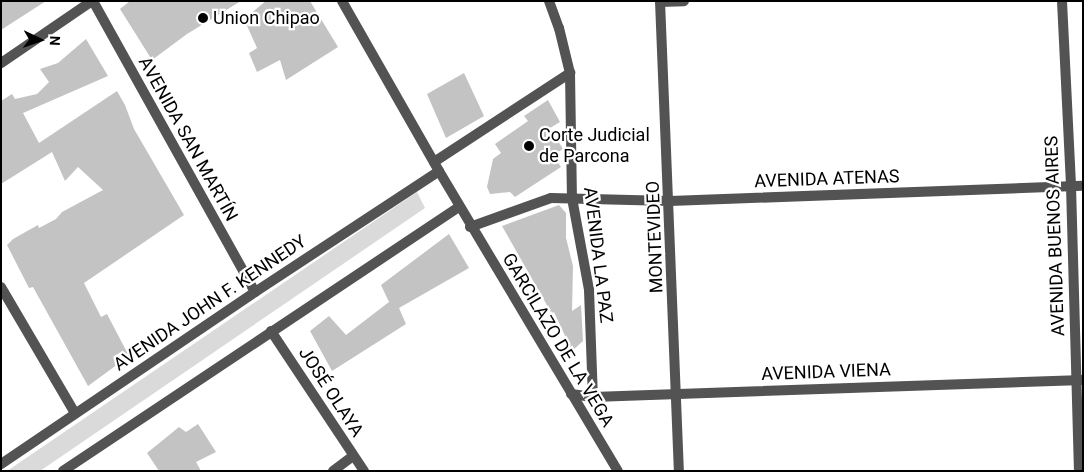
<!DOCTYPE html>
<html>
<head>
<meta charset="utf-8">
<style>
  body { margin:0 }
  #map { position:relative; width:1084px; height:472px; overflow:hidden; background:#fff; font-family:Roboto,sans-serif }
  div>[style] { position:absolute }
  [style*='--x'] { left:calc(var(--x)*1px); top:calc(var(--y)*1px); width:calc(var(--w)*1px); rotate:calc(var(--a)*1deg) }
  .green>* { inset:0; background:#dadada }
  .building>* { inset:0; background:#c3c3c3 }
  .minor>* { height:10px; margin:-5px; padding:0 5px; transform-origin:5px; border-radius:5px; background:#535353 }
  .tertiary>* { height:10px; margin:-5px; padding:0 5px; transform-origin:5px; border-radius:5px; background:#535353 }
  .dots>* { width:14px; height:14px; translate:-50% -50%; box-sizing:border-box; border:2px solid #fff; border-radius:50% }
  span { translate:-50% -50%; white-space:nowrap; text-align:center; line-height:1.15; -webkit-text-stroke:4.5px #fff; paint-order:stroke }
  .poi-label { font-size:18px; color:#000 }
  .left { translate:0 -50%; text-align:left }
  .street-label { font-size:18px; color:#000 }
  .frame { position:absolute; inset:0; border:2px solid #000; pointer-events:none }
  .north { position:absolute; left:15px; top:15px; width:50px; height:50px; -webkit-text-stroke:4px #fff; paint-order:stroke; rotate:93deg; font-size:14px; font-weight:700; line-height:20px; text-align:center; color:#000 }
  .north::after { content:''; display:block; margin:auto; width:18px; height:22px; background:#000; clip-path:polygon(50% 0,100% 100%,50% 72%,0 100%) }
</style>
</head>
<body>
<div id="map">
  <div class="green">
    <div style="clip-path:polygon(417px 192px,425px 208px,40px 471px,7px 471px)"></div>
  </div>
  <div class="building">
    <div style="clip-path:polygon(1px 1px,46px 1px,1px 30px)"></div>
    <div style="clip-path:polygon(130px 1px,241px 1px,187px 34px,152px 60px,120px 9px)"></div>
    <div style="clip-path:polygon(266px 1px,310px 1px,338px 47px,286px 80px,280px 60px,257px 72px,249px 53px,257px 48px,244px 19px)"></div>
    <div style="clip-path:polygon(86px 39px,108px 76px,23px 113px,39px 143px,117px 91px,125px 105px,134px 129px,184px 215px,84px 283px,101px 317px,107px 314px,129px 356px,88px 386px,33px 287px,29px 288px,7px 245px,13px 239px,38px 225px,39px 228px,56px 219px,62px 212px,103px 190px,78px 167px,65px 181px,52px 152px,1px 184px,1px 101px,12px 94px,15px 99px,37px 94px,49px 82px,40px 69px,58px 63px)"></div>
    <div style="clip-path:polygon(464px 73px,484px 116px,446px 138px,427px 94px)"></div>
    <div style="clip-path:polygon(548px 100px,560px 122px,550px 128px,563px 149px,553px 155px,561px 167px,515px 197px,510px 192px,490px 194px,487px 187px,493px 159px,501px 153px,495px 144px,528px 121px,524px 116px)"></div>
    <div style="clip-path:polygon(559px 205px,566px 213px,566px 238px,573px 266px,572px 311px,581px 305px,583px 341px,572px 351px,554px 312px,552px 314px,502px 226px)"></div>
    <div style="clip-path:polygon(449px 234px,469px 268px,399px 308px,406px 324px,332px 371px,310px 331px,329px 316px,346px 335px,389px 302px,381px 285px)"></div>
    <div style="clip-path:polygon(198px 424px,216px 452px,196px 462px,201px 471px,159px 471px,147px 453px,179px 427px,186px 432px)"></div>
  </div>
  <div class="minor">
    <div style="--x:93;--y:1;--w:333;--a:60.9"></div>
    <div style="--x:342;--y:1;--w:196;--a:60.3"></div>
    <div style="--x:549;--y:1;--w:29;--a:70"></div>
    <div style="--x:559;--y:28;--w:46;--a:76.3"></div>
    <div style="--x:570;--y:73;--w:125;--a:89.1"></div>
    <div style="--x:572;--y:198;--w:94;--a:79.5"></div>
    <div style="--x:589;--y:290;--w:107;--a:87.9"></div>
    <div style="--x:660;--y:1;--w:470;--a:87.7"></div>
    <div style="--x:1062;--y:1;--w:185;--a:87.2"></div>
    <div style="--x:1071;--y:186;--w:285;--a:88.4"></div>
    <div style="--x:660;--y:2;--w:24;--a:-2"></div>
    <div style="--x:1;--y:63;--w:110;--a:-34.3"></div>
    <div style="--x:434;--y:162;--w:163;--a:-33.2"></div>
    <div style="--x:470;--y:227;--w:86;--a:-19.7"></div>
    <div style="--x:551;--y:198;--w:119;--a:1.4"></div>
    <div style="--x:670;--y:201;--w:413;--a:-2.1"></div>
    <div style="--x:1;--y:287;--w:146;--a:59.6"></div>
    <div style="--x:271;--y:331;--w:168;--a:56.4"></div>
    <div style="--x:571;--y:394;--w:22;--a:8"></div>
    <div style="--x:593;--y:397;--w:490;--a:-2"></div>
    <div style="--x:333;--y:471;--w:25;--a:-37"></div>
  </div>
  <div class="tertiary">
    <div style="--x:1;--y:464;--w:307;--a:-34.1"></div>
    <div style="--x:255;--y:292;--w:220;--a:-33.3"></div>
    <div style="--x:439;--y:171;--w:349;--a:59.2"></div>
    <div style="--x:63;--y:471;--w:476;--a:-33.7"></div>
  </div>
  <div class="dots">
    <div style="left:203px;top:18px;background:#000"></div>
    <div style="left:529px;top:146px;background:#000"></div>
  </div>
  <div class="poi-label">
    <span class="left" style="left:213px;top:18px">Union Chipao</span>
    <span class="left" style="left:539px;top:146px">Corte Judicial<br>de Parcona</span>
  </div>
  <div class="street-label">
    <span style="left:188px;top:139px;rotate:61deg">AVENIDA SAN MARTÍN</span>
    <span style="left:827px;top:179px;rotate:-2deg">AVENIDA ATENAS</span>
    <span style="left:1055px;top:236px;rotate:-92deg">AVENIDA BUENOS AIRES</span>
    <span style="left:655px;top:237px;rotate:-92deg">MONTEVIDEO</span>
    <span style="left:598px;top:255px;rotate:83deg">AVENIDA LA PAZ</span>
    <span style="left:210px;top:303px;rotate:-34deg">AVENIDA JOHN F. KENNEDY</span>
    <span style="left:558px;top:340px;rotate:59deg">GARCILAZO DE LA VEGA</span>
    <span style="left:826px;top:372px;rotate:-2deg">AVENIDA VIENA</span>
    <span style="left:331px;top:392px;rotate:57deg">JOSÉ OLAYA</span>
  </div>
  <div class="frame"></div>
  <div class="north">N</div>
</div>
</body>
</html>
